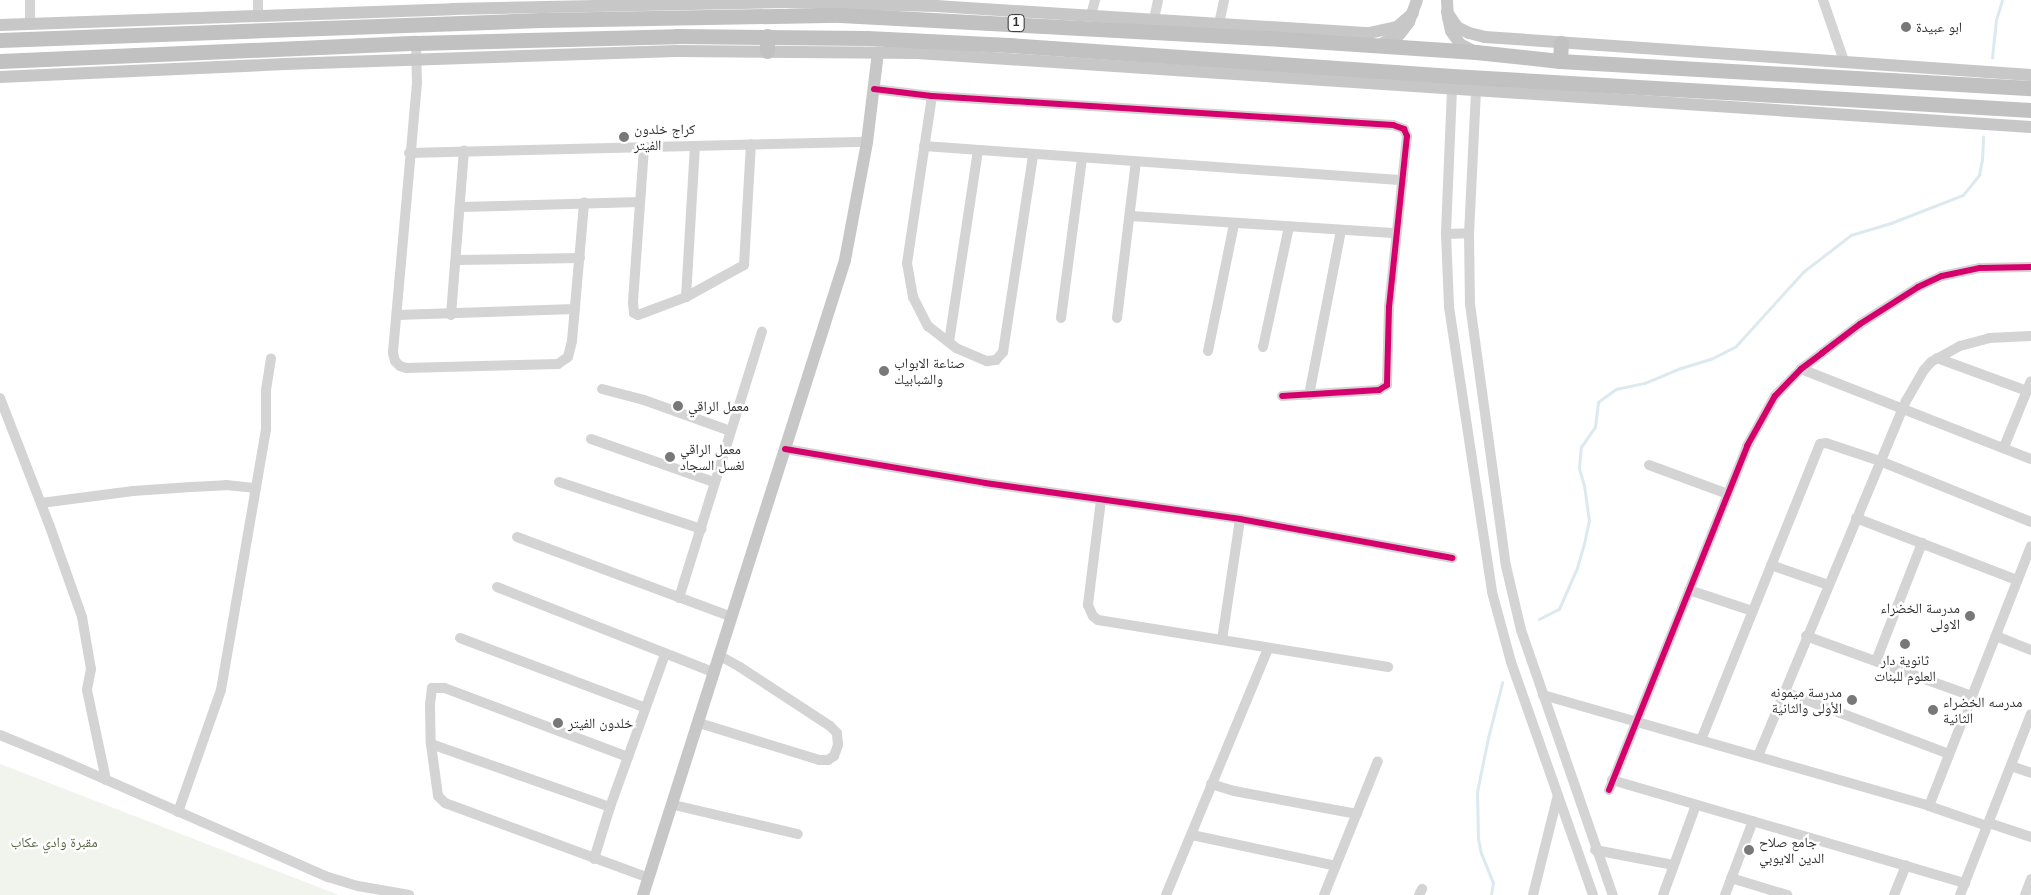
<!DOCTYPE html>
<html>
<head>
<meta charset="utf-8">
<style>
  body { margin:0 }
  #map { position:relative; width:2031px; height:895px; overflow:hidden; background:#fff; font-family:Helvetica,"Noto Naskh Arabic",sans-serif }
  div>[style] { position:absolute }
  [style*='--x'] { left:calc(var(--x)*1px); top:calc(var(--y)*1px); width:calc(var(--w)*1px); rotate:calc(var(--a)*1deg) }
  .green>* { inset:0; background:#f1f3ed }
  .stream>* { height:2.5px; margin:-1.25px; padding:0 1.25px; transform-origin:1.25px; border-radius:1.25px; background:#dce9ef }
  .minor>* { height:10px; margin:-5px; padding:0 5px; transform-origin:5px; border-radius:5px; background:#d4d4d4 }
  .major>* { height:12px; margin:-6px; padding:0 6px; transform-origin:6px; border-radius:6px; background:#c7c7c7 }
  .highway>* { height:15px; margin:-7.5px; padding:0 7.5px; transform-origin:7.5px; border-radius:7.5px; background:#c1c1c1 }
  .cycleway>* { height:6px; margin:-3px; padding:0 3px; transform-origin:3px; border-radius:3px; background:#d6006c }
  .dots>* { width:14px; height:14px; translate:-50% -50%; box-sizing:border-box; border:2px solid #fff; border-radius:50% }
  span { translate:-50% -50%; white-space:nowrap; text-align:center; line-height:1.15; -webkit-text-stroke:5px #fff; paint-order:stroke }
  .shield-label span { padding:1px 4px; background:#fff; border:1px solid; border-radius:4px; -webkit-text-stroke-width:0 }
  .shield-label { font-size:12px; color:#2f2f2f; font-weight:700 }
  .poi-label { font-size:14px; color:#2f2f2f }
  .left { translate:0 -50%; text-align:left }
  .right { translate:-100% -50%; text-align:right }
  .park-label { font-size:14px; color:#556541 }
</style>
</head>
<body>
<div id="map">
  <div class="green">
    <div style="clip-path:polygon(0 764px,339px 895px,0 895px)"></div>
  </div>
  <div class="stream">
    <div style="--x:1992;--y:58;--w:38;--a:-84"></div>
    <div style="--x:1996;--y:20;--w:21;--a:-73"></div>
    <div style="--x:1539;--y:619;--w:22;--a:-27"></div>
    <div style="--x:1559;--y:609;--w:45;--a:-66.3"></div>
    <div style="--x:1577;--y:568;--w:25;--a:-74"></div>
    <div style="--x:1584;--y:544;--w:24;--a:-78"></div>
    <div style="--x:1589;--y:521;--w:35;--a:-98"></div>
    <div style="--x:1584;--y:486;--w:19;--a:-106"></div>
    <div style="--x:1579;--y:468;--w:21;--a:-85"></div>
    <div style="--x:1581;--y:447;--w:24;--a:-55"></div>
    <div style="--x:1595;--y:427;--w:25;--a:-83"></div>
    <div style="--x:1598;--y:402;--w:22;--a:-36"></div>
    <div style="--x:1616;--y:389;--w:30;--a:-12"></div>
    <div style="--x:1645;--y:383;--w:39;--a:-23"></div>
    <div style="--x:1681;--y:368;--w:31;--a:-17"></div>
    <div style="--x:1711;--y:359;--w:28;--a:-27"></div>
    <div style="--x:1736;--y:346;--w:100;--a:-47.8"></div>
    <div style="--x:1803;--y:272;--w:61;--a:-37.6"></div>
    <div style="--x:1851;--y:235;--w:42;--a:-16.7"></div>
    <div style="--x:1891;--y:223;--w:77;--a:-21.3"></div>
    <div style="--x:1963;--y:195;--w:26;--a:-51"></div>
    <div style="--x:1979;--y:175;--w:16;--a:-79"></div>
    <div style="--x:1982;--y:159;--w:22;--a:-87"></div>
    <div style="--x:1491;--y:895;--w:12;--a:-81"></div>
    <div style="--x:1493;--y:883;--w:31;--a:-112"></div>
    <div style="--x:1481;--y:854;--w:15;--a:-101"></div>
    <div style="--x:1478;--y:839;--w:47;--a:-91.2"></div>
    <div style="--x:1477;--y:792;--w:55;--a:-78.5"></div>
    <div style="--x:1488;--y:738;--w:57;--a:-75.7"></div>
  </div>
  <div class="minor">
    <div style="--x:30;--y:0;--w:24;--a:90"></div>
    <div style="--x:258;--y:0;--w:16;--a:90"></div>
    <div style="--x:1823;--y:0;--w:65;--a:71"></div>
    <div style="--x:1091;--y:15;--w:16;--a:-75"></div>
    <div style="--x:1154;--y:19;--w:19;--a:-78"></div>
    <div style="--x:1219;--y:24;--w:25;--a:-78"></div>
    <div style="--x:416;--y:43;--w:40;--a:88.6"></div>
    <div style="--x:417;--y:83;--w:271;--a:95.1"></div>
    <div style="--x:393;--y:353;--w:8;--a:76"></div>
    <div style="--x:395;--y:361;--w:7;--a:45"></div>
    <div style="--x:400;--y:366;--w:6;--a:18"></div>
    <div style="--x:406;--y:368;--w:152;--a:-1.5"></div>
    <div style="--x:558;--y:364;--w:12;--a:-35"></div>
    <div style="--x:568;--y:357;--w:16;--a:-76"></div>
    <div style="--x:572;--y:341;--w:139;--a:-85"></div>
    <div style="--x:874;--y:89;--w:58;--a:6.9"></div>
    <div style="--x:932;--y:96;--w:462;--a:3.6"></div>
    <div style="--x:1393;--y:125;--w:12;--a:20"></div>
    <div style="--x:1404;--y:129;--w:8;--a:67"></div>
    <div style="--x:1407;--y:136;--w:172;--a:96"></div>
    <div style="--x:1389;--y:307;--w:78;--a:91.5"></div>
    <div style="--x:1387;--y:385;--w:9;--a:148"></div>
    <div style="--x:1379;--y:390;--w:97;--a:176.5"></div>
    <div style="--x:1452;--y:89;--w:145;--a:92.4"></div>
    <div style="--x:1446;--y:234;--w:73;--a:87.6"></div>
    <div style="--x:1449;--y:307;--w:288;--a:81.4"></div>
    <div style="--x:1492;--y:592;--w:73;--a:74.8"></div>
    <div style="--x:1511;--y:662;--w:247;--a:70.6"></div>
    <div style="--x:1476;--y:91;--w:142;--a:92.8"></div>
    <div style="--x:1469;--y:233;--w:71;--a:89.2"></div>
    <div style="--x:1470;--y:304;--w:264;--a:82.2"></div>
    <div style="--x:1506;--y:566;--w:66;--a:76.8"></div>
    <div style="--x:1521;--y:630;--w:281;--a:70.9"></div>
    <div style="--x:932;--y:96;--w:169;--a:98.5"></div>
    <div style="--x:907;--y:263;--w:35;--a:80"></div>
    <div style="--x:913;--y:297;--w:33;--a:63"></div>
    <div style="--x:928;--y:326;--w:36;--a:38"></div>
    <div style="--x:956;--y:348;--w:34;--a:23"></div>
    <div style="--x:987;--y:361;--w:9;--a:-6"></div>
    <div style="--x:996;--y:360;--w:11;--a:-49"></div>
    <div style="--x:1003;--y:352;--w:199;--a:-81.3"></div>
    <div style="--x:924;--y:146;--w:480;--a:4.1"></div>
    <div style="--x:644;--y:148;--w:154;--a:94.1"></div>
    <div style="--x:633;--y:302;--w:11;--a:85"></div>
    <div style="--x:634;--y:313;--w:4;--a:27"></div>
    <div style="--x:638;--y:315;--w:51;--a:-20.6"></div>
    <div style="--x:686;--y:297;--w:66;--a:-28.9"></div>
    <div style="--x:744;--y:265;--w:121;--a:-86.7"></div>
    <div style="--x:409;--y:153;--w:458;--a:-1.4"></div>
    <div style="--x:461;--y:207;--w:178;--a:-1.6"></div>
    <div style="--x:1131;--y:216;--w:266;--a:3.7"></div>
    <div style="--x:1446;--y:234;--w:23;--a:-2"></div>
    <div style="--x:456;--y:260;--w:124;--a:-0.9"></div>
    <div style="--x:686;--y:297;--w:150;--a:-86.6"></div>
    <div style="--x:397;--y:315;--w:178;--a:-1.9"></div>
    <div style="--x:451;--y:315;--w:165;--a:-85.5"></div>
    <div style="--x:1061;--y:318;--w:160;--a:-82.5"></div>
    <div style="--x:1117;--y:318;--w:157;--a:-83.1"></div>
    <div style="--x:949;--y:342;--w:193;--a:-81.4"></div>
    <div style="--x:1263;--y:347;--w:123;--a:-77.8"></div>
    <div style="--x:1208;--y:351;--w:130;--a:-78.4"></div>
    <div style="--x:1937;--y:358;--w:96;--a:20.1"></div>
    <div style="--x:1801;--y:369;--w:247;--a:21.4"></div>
    <div style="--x:602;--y:389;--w:43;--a:14.7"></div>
    <div style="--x:644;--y:400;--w:91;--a:19.8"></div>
    <div style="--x:1309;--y:395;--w:167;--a:-79"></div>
    <div style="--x:0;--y:398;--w:138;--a:68.8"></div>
    <div style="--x:50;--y:527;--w:96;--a:70.4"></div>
    <div style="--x:82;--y:617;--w:53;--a:80.2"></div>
    <div style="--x:91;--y:669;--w:21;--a:101"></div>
    <div style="--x:87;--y:690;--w:92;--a:78.1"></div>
    <div style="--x:591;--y:439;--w:130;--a:19.3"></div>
    <div style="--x:2004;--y:447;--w:71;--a:-67.8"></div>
    <div style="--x:785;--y:449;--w:203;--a:9.6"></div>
    <div style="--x:985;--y:483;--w:258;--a:8"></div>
    <div style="--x:1240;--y:519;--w:216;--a:10.4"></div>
    <div style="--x:1649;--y:465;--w:84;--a:20.2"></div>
    <div style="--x:559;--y:482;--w:150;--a:18.3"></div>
    <div style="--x:1101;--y:500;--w:106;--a:97.1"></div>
    <div style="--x:1088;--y:605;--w:12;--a:66"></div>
    <div style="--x:1093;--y:616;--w:6;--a:39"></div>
    <div style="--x:1098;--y:620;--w:294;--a:9.2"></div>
    <div style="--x:41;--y:503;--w:93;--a:-7.4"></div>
    <div style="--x:133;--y:491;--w:58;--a:-3.9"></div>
    <div style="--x:191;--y:487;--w:35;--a:-3"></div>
    <div style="--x:226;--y:485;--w:30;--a:6"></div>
    <div style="--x:1856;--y:518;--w:173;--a:21.1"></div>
    <div style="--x:517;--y:537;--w:229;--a:20.4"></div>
    <div style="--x:1771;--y:565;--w:60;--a:19.3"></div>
    <div style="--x:497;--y:587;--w:234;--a:21.5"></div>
    <div style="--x:1689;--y:590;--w:66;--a:18.4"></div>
    <div style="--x:679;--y:598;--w:279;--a:-72.7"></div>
    <div style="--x:1806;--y:636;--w:177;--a:19.9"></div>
    <div style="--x:1996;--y:636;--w:38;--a:22"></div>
    <div style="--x:460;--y:638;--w:197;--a:20.6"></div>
    <div style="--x:1222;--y:640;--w:122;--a:-81.5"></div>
    <div style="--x:1876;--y:661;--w:127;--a:-68.7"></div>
    <div style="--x:1785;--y:692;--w:175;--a:20.7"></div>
    <div style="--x:1543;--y:695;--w:402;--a:16"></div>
    <div style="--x:1929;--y:806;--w:61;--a:19"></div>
    <div style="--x:699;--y:723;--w:126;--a:17.1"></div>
    <div style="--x:819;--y:760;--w:9;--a:0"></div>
    <div style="--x:828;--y:760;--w:7;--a:-34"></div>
    <div style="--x:834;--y:756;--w:12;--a:-70"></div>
    <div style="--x:838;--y:745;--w:12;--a:-95"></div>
    <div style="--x:837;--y:733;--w:10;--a:-135"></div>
    <div style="--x:830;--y:726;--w:108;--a:-146.8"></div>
    <div style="--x:740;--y:667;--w:23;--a:-151"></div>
    <div style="--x:0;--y:735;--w:66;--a:22.3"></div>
    <div style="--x:61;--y:760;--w:292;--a:23.7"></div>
    <div style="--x:328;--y:877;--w:31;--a:17"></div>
    <div style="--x:358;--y:886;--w:52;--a:10"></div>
    <div style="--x:1701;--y:740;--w:319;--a:-68.1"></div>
    <div style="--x:1820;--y:444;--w:6;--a:-9"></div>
    <div style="--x:1826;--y:443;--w:57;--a:18.4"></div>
    <div style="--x:1880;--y:461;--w:163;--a:22"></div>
    <div style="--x:431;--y:744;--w:190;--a:19.4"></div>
    <div style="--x:1758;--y:756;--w:385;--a:-67.4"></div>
    <div style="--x:1906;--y:401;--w:36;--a:-60"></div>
    <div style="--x:1924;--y:370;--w:11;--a:-49"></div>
    <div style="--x:1931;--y:362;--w:33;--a:-29"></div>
    <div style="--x:1960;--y:346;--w:30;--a:-15"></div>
    <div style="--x:1989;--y:338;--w:42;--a:-2.7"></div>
    <div style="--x:628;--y:757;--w:197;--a:-159.4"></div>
    <div style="--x:444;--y:688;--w:12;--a:180"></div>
    <div style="--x:432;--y:688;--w:17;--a:97"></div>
    <div style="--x:430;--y:705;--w:39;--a:89"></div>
    <div style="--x:431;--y:744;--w:52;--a:82.3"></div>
    <div style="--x:438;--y:796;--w:10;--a:45"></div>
    <div style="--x:445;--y:803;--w:217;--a:20.2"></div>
    <div style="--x:2011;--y:766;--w:21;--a:19"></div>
    <div style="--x:1612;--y:780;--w:368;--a:16.3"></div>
    <div style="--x:1211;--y:784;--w:24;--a:17"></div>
    <div style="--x:1234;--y:791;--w:125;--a:10.6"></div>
    <div style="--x:1609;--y:790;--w:371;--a:-68.1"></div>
    <div style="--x:1747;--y:446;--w:57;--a:-60.8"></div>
    <div style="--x:1775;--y:396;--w:37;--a:-46"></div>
    <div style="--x:1801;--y:369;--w:26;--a:-37"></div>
    <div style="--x:1822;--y:353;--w:48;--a:-37.3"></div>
    <div style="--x:1860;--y:324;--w:69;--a:-32.5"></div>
    <div style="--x:1918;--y:287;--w:26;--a:-25"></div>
    <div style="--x:1942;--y:276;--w:39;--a:-12"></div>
    <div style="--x:1980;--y:268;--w:51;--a:-1.1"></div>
    <div style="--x:674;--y:805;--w:127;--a:13.2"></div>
    <div style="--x:1929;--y:806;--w:279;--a:-68.6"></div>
    <div style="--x:178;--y:812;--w:129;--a:-70.6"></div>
    <div style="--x:221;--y:690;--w:265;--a:-80.2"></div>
    <div style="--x:266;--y:429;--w:39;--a:-90"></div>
    <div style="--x:266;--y:390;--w:32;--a:-81"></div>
    <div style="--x:1989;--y:823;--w:44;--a:18.4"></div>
    <div style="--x:1192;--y:835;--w:147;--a:12.1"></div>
    <div style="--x:1595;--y:850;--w:80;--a:10.8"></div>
    <div style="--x:594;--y:859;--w:54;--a:-72.9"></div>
    <div style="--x:610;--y:807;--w:163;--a:-70.2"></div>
    <div style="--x:1731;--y:878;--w:59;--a:16.9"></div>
    <div style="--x:1166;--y:895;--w:266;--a:-67.5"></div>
    <div style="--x:1324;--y:895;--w:144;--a:-68.1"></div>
    <div style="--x:1419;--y:895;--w:7;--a:-63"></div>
    <div style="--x:1533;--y:895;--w:103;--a:-76"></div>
    <div style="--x:1663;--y:895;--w:96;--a:-69.9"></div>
    <div style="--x:1725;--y:895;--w:79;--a:-69.3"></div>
    <div style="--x:1894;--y:895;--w:32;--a:-68"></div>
    <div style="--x:1960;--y:895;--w:194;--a:-68.6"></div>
    <div style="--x:2025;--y:895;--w:17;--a:-69"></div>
  </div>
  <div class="major">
    <div style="--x:1447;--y:0;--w:17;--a:87"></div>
    <div style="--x:1448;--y:17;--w:14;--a:78"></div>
    <div style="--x:1451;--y:31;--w:16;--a:55"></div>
    <div style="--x:1460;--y:44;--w:16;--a:27"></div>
    <div style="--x:1447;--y:12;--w:18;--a:56"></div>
    <div style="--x:1457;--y:27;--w:13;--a:27"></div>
    <div style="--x:1469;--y:33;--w:16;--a:14"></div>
    <div style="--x:1485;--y:37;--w:547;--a:3.98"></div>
    <div style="--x:0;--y:25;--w:452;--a:-2"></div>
    <div style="--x:452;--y:9;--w:333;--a:-1.2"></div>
    <div style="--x:785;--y:2;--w:151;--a:1.5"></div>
    <div style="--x:936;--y:6;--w:434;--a:3.6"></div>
    <div style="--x:1369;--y:33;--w:29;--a:-12"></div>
    <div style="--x:1397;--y:27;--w:21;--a:-41"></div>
    <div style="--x:1379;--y:45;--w:22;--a:-27"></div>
    <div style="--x:1399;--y:35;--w:16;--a:-52"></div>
    <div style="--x:1409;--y:22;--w:23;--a:-70"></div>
    <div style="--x:0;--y:77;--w:285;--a:-2.6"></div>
    <div style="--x:285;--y:64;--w:392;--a:-1.9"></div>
    <div style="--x:677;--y:51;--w:240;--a:0.5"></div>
    <div style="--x:917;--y:53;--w:1116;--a:3.8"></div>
    <div style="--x:643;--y:895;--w:666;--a:-72.35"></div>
    <div style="--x:845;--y:260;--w:120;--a:-79.4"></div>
    <div style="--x:867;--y:142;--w:90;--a:-83"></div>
  </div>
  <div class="highway">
    <div style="--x:0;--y:40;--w:541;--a:-2.12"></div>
    <div style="--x:541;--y:20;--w:299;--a:-1"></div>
    <div style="--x:840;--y:15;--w:442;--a:3.1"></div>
    <div style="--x:1281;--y:39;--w:195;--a:3.8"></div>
    <div style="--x:1476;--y:52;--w:84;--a:6.1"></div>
    <div style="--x:1560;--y:61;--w:472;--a:3.3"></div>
    <div style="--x:767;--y:51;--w:15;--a:-90"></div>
    <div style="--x:0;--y:61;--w:416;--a:-2.5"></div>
    <div style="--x:416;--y:43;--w:260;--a:-1.5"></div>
    <div style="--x:676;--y:36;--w:191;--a:0.6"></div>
    <div style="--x:867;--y:38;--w:142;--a:2.8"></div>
    <div style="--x:1009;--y:45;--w:444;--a:4"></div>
    <div style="--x:1452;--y:76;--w:580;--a:3.36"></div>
    <div style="--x:1560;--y:61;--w:18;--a:-87"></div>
  </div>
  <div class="cycleway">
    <div style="--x:874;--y:89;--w:58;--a:6.9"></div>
    <div style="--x:932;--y:96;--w:462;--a:3.6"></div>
    <div style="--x:1393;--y:125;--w:12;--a:20"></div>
    <div style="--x:1404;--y:129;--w:8;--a:67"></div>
    <div style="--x:1407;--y:136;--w:172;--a:96"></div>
    <div style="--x:1389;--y:307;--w:78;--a:91.5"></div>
    <div style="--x:1387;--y:385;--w:9;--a:148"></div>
    <div style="--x:1379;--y:390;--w:97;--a:176.5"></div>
    <div style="--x:785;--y:449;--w:203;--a:9.6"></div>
    <div style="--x:985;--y:483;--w:258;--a:8"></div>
    <div style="--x:1240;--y:519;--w:216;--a:10.4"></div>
    <div style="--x:1609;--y:790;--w:371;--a:-68.1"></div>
    <div style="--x:1747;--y:446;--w:57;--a:-60.8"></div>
    <div style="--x:1775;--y:396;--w:37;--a:-46"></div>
    <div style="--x:1801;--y:369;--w:26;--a:-37"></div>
    <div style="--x:1822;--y:353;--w:48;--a:-37.3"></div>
    <div style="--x:1860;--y:324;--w:69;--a:-32.5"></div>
    <div style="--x:1918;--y:287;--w:26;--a:-25"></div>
    <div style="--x:1942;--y:276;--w:39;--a:-12"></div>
    <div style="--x:1980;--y:268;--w:51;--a:-1.1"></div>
  </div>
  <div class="dots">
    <div style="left:1906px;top:27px;background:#787878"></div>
    <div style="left:624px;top:137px;background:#787878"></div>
    <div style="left:884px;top:371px;background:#787878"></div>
    <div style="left:678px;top:406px;background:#787878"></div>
    <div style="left:670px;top:457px;background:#787878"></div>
    <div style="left:1970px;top:616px;background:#787878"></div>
    <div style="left:1905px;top:644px;background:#787878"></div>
    <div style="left:1852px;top:700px;background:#787878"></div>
    <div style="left:1933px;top:710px;background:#787878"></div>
    <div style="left:558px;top:723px;background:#787878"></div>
    <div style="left:1749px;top:850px;background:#787878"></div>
  </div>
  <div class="shield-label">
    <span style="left:1016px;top:23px">1</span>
  </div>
  <div class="poi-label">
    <span class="left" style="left:1916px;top:27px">ابو عبيدة</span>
    <span class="left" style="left:634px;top:137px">كراج خلدون<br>الفيتر</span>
    <span class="left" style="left:894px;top:371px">صناعة الابواب<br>والشبابيك</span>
    <span class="left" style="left:688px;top:406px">معمل الراقي</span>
    <span class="left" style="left:680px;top:457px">معمل الراقي<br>لغسل السجاد</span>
    <span class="right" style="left:1960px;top:616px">مدرسة الخضراء<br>الاولى</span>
    <span style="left:1905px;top:668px">ثانوية دار<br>العلوم للبنات</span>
    <span class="right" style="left:1842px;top:700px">مدرسة ميمونه<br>الأولى والثانية</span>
    <span class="left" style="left:1943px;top:710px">مدرسه الخضراء<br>الثانية</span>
    <span class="left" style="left:568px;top:723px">خلدون الفيتر</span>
    <span class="left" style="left:1759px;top:850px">جامع صلاح<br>الدين الايوبي</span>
  </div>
  <div class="park-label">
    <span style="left:54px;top:842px">مقبرة وادي عكاب</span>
  </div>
</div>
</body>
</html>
